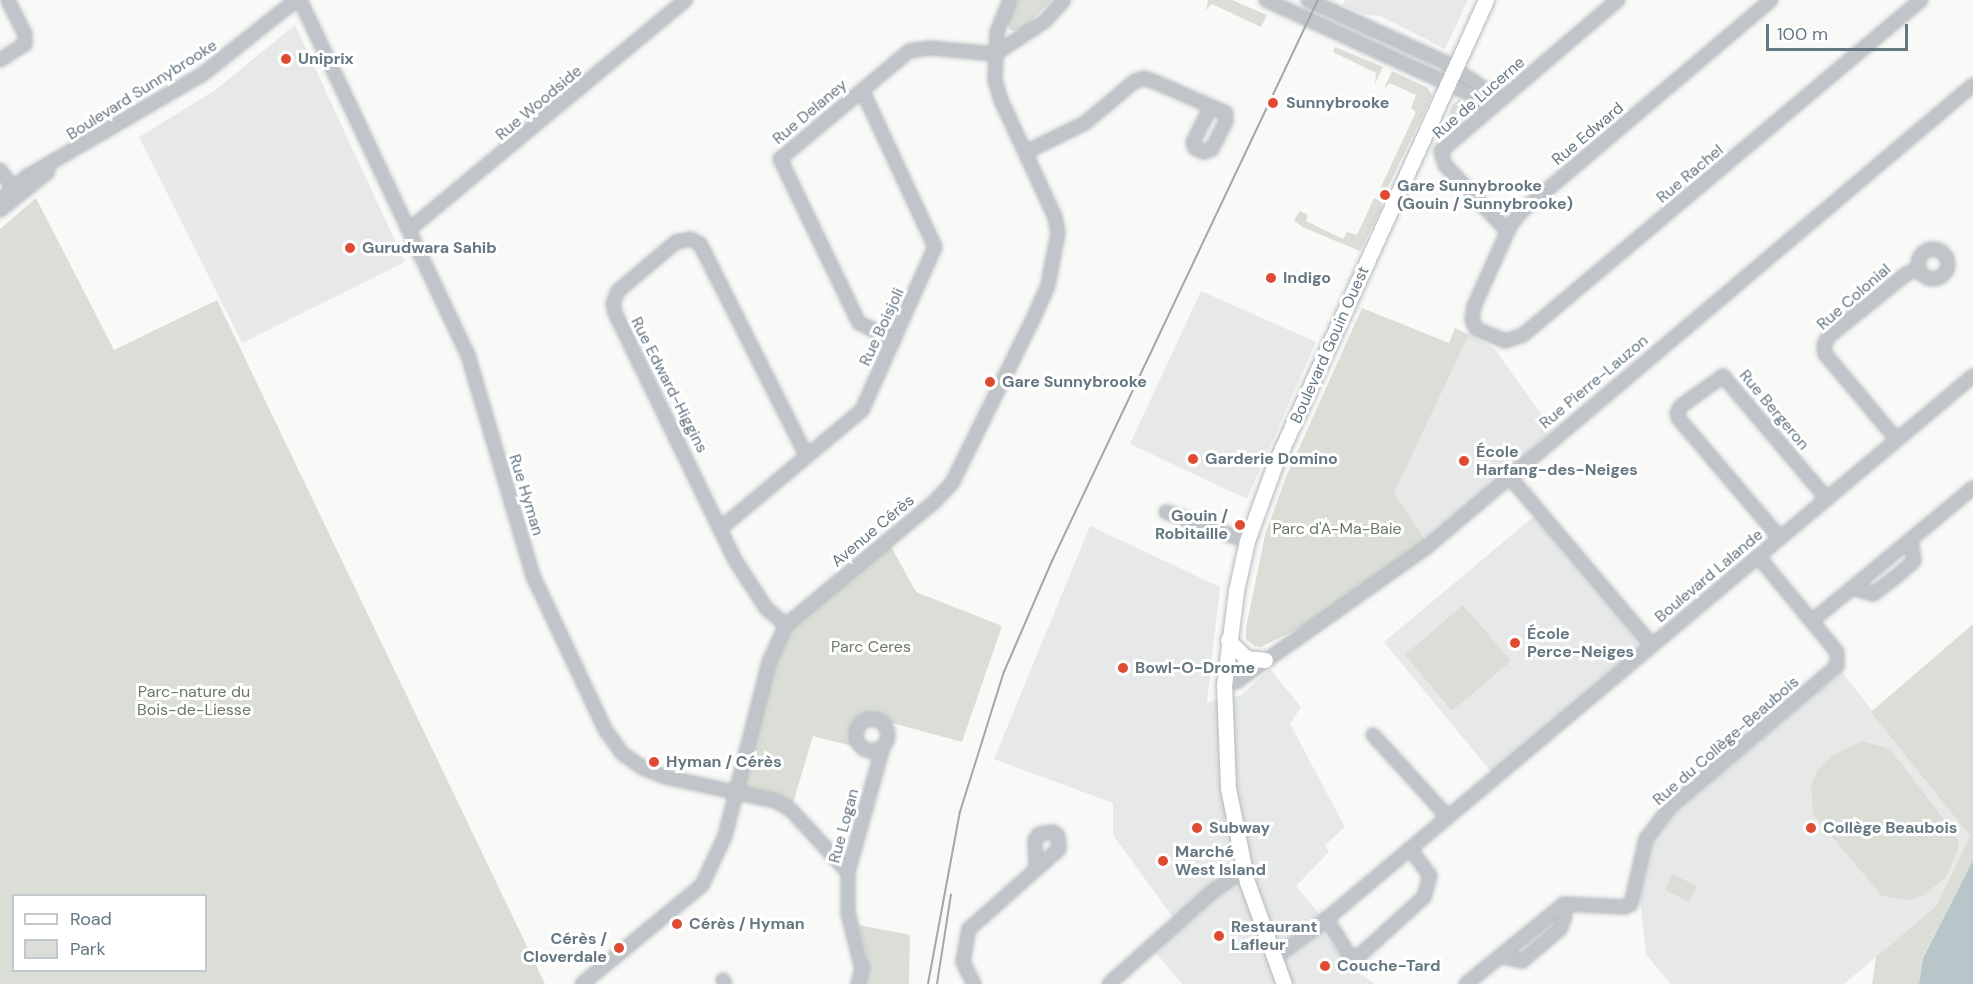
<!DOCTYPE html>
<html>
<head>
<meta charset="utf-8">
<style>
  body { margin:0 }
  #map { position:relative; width:1973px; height:984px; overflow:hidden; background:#f9f9f7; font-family:"DM Sans",sans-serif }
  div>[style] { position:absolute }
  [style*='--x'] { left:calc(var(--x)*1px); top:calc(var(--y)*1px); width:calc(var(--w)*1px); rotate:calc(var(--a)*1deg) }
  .built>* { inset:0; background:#e7e9e8 }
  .green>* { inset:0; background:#daded6 }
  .water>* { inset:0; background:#b8c6c9 }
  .roads { filter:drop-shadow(0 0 2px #b4babd) drop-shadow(0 0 2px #b4babd) }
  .minor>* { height:12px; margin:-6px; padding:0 6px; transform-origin:6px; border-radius:6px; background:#c0c5c9 }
  .minor>.ring { margin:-6px; padding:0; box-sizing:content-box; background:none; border:12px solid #c0c5c9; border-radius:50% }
  .major>* { height:15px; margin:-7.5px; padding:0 7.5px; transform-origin:7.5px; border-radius:7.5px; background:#fff }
  .tram>* { height:1.5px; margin:-0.75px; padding:0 0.75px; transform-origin:0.75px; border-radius:0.75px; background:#a0a8ad }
  .dots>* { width:16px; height:16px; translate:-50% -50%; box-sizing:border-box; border:3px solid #fff; border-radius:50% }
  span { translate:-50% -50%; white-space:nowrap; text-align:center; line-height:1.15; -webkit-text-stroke:6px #fff; paint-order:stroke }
  .poi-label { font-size:16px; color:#657781; font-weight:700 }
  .left { translate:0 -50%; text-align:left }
  .right { translate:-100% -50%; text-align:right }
  .street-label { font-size:16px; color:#657781 }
  .park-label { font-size:16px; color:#697964 }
  .legend { position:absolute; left:12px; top:894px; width:195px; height:78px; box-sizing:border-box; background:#fff; border:2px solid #c1c9cd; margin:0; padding:8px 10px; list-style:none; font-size:18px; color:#657781 }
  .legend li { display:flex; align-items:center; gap:12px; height:30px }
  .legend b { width:30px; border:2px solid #c1c9cd }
  .scale { position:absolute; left:1766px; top:24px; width:142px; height:27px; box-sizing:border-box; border:3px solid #657781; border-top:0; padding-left:8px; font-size:18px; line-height:21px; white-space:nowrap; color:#657781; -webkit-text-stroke:4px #fff; paint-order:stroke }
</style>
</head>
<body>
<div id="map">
  <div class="built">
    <div style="clip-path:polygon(1345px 0,1468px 0,1445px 49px,1380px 16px,1366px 15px,1343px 5px)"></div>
    <div style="clip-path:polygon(295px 25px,405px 262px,242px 343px,139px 137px,214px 91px)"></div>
    <div style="clip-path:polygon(1201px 291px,1316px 342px,1247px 499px,1130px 444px)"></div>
    <div style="clip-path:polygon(1469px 335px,1494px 348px,1552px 429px,1429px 545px,1394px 493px)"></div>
    <div style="clip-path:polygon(1538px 513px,1646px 643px,1492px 773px,1384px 642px)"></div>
    <div style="clip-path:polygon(1090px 526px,1220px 587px,1207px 702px,1240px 696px,1270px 669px,1301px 707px,1290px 724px,1345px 827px,1325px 845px,1329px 852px,1296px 886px,1318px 912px,1325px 935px,1349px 966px,1375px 984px,1182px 984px,1151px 947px,1177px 923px,1113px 835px,1113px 803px,994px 759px)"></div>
    <div style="clip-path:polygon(1842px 672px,1970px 836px,1936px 906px,1844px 984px,1671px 984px,1646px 955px,1640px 900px,1652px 836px,1664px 820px)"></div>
  </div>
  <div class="green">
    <div style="clip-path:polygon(1018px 0,1052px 0,1024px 28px,1014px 31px,1009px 29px,1007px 18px)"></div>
    <div style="clip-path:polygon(1208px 0,1232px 0,1267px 15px,1261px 27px,1212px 4px,1206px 10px)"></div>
    <div style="clip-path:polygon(1335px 47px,1383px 67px,1375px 84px,1376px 73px,1333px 52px)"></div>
    <div style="clip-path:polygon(1392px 71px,1428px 88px,1432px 96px,1384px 195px,1378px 193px,1416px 112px,1411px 108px,1416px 95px,1390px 83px,1384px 89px)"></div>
    <div style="clip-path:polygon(1460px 99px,1471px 104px,1471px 112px,1441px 136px,1452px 105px)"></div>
    <div style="clip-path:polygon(evenodd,36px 198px,114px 350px,217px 300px,545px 984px,0 984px,0 229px,36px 198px,14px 896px,206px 896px,206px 970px,14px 970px,14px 896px)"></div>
    <div style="clip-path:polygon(1374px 198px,1382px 202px,1381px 209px,1360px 251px,1302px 227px,1294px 220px,1300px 211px,1308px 215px,1306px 221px,1343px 239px,1347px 232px,1357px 235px)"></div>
    <div style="clip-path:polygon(1362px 308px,1449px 343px,1455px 328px,1469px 335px,1394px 493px,1429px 545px,1330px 613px,1261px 647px,1255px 646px,1246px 639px,1246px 628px,1265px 535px,1286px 477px)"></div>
    <div style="clip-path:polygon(888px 541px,916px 592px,1002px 626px,962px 742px,874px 718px,864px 720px,852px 746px,813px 736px,791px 810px,737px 791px,786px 625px)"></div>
    <div style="clip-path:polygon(1463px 605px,1511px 661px,1452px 711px,1405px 655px)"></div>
    <div style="clip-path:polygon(1973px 624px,1973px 860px,1923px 957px,1919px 984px,1872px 984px,1876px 957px,1936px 906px,1970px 836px,1871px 712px)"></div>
    <div style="clip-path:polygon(1862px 741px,1890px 749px,1956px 835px,1959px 846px,1947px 876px,1923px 896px,1909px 900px,1882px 896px,1813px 814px,1811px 787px,1817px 771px,1831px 756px)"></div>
    <div style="clip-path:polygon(1672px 874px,1697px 886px,1689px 902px,1665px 890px)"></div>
    <div style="clip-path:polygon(859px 925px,910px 935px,909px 984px,864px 984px,867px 955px)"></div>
  </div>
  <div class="water">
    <div style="clip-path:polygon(1973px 860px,1973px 984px,1919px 984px,1923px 958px)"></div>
  </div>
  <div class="roads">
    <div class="minor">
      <div style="--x:300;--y:0;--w:393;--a:64.7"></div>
      <div style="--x:468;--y:355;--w:230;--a:73.6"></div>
      <div style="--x:533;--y:576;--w:171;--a:64.8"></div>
      <div style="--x:606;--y:731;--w:29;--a:54"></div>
      <div style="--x:623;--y:754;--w:24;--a:35"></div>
      <div style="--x:643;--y:768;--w:24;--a:22"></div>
      <div style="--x:665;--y:777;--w:114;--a:12.2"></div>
      <div style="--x:776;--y:801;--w:17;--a:31"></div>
      <div style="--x:791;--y:810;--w:84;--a:47.4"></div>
      <div style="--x:1266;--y:0;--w:234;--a:24.7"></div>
      <div style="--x:1479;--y:98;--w:15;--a:42"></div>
      <div style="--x:1308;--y:0;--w:149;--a:24.5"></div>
      <div style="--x:1444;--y:62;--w:67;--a:33.5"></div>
      <div style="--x:1771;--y:0;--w:329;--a:139.7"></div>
      <div style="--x:1520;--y:213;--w:16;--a:128"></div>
      <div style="--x:1510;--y:226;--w:88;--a:114.2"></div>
      <div style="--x:1474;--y:306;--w:14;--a:98"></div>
      <div style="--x:1472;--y:320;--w:10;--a:66"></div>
      <div style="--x:1476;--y:329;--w:31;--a:22"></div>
      <div style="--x:1505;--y:341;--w:19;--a:-18"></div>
      <div style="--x:1523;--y:335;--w:520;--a:-40.09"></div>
      <div style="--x:995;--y:54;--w:60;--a:-33.4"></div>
      <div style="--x:1045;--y:21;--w:28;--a:-48"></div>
      <div style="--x:0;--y:60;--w:30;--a:-33"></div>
      <div style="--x:25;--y:44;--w:10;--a:-90"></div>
      <div style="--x:25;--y:34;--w:38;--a:-117"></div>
      <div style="--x:1026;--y:152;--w:66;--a:-26.2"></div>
      <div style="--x:1085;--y:123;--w:65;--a:-40"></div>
      <div style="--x:1135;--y:81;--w:9;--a:-18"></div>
      <div style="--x:1144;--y:78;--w:12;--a:20"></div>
      <div style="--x:1155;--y:82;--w:77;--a:23.6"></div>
      <div style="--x:1226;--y:113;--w:8;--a:90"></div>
      <div style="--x:1226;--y:121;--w:31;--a:117"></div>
      <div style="--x:1212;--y:149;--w:9;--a:159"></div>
      <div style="--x:1204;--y:152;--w:10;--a:-156"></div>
      <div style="--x:1195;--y:148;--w:6;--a:-108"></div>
      <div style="--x:1193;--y:142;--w:39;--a:-63"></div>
      <div style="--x:0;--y:170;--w:29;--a:54"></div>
      <div style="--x:0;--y:200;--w:35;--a:-41"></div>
      <div style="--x:26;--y:177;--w:205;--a:-30.2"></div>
      <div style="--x:203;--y:74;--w:119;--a:-38.5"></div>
      <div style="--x:0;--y:210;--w:61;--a:-38.4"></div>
      <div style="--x:411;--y:228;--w:357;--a:-39.7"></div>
      <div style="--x:1507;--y:231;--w:91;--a:-133.2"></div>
      <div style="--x:1445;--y:165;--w:15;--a:-106"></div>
      <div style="--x:1441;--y:151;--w:233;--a:-40.5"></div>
      <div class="ring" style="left:1918px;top:249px;width:18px;height:18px"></div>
      <div style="--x:894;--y:340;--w:39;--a:-154"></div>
      <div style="--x:859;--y:323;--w:182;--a:-115.7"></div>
      <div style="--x:780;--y:159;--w:168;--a:-39.9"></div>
      <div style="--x:909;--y:51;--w:21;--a:-8"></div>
      <div style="--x:930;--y:48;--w:65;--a:5.3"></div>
      <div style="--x:1897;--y:440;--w:112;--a:-129.9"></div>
      <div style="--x:1825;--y:354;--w:9;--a:-96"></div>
      <div style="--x:1824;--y:345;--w:10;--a:-61"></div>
      <div style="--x:1829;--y:336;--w:99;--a:-38.8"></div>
      <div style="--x:1906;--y:274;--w:13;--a:-23"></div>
      <div style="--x:1509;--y:476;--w:221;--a:49.8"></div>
      <div style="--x:1166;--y:512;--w:86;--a:19.7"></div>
      <div style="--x:721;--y:528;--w:184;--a:-39.9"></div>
      <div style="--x:862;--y:410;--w:179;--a:-65.9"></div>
      <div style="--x:935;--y:247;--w:173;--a:-114.9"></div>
      <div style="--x:1780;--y:538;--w:156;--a:-130.3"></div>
      <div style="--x:1679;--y:419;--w:6;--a:-108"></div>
      <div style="--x:1677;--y:413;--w:8;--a:-60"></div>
      <div style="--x:1681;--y:406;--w:52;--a:-35.5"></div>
      <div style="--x:1723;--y:376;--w:161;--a:49.8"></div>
      <div style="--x:1853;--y:588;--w:21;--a:17"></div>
      <div style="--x:1873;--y:594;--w:31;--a:-37"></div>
      <div style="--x:1898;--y:575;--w:21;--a:-41"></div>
      <div style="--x:1914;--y:561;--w:21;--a:-98"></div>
      <div style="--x:1812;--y:621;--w:209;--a:-39.6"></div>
      <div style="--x:786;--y:625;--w:26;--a:-140"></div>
      <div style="--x:766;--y:608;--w:57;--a:-122.9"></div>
      <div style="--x:735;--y:560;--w:275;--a:-115.9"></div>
      <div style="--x:615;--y:313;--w:10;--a:-101"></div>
      <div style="--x:613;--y:303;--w:13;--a:-67"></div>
      <div style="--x:618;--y:291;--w:76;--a:-40.2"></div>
      <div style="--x:676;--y:242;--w:15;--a:-11"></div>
      <div style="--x:691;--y:239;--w:10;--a:29"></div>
      <div style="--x:700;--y:244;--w:236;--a:63.3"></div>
      <div style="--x:1224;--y:685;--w:14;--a:-17"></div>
      <div style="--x:1237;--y:681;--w:232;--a:-35.2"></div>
      <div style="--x:1427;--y:547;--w:715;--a:-40.24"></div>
      <div class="ring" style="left:856px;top:719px;width:20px;height:20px"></div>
      <div style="--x:1373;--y:735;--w:111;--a:47.6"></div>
      <div style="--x:1326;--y:918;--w:44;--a:58.1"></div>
      <div style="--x:1349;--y:955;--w:4;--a:45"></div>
      <div style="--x:1352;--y:958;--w:7;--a:-16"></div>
      <div style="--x:1359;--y:956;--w:88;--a:-42.2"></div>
      <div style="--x:1424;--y:897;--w:22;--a:-74"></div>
      <div style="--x:1430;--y:876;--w:34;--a:-126"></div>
      <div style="--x:1500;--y:956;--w:23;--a:13"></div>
      <div style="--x:1522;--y:961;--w:50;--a:-40.1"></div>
      <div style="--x:1560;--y:929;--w:14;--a:-69"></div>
      <div style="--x:1565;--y:916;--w:12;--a:-95"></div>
      <div style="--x:1274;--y:958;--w:53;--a:-35.8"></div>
      <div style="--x:1317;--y:927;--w:857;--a:-40.03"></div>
      <div style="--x:723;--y:980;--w:4;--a:63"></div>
      <div style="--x:582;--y:984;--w:156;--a:-39.5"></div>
      <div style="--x:702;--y:885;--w:54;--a:-64.9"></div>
      <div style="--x:725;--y:836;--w:179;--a:-75.8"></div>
      <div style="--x:769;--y:662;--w:41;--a:-65.3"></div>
      <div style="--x:786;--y:625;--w:191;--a:-39.7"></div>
      <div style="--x:933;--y:503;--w:28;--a:-46"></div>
      <div style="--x:952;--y:483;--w:185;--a:-63.7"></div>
      <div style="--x:1034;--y:317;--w:35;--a:-66"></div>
      <div style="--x:1048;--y:285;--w:53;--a:-79.1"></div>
      <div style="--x:1058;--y:233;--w:16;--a:-101"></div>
      <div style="--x:1055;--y:217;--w:129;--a:-114.8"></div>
      <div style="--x:1001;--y:100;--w:21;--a:-107"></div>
      <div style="--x:995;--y:80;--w:48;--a:-87.6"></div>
      <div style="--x:997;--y:32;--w:35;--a:-68"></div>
      <div style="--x:858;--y:984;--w:16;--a:-75"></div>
      <div style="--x:862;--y:969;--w:58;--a:-104"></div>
      <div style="--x:848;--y:913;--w:41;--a:-90"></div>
      <div style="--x:848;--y:872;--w:130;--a:-74.4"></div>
      <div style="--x:974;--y:984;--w:25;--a:-117"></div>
      <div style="--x:963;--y:962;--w:34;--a:-80"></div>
      <div style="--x:969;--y:929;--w:120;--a:-41.6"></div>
      <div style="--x:1059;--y:849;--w:13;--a:-94"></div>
      <div style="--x:1058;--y:836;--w:6;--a:-141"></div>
      <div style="--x:1053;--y:832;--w:14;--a:172"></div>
      <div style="--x:1039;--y:834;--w:7;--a:124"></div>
      <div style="--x:1035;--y:840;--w:28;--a:88"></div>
      <div style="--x:1109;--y:984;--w:138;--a:-41.8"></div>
      <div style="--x:1212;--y:892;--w:39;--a:-35"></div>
      <div style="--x:1466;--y:984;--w:127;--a:-39.2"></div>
      <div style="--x:1564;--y:904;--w:61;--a:2.8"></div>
      <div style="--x:1625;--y:907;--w:7;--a:-27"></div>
      <div style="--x:1631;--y:904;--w:67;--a:-77"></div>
      <div style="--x:1646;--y:839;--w:39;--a:-53"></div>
      <div style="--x:1669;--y:808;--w:220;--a:-40.2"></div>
      <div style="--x:1837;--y:666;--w:14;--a:-90"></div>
      <div style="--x:1837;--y:652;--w:124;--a:-129.5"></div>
    </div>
    <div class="major">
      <div style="--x:1228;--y:640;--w:25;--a:45"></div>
      <div style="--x:1246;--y:658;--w:19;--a:6"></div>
      <div style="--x:1284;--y:984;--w:109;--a:-109.9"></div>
      <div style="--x:1247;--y:882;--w:96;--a:-101.4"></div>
      <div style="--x:1228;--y:788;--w:103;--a:-92.2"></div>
      <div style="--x:1224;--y:685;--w:95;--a:-82.7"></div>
      <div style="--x:1236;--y:591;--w:51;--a:-77.6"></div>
      <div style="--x:1247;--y:541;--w:82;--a:-70"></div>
      <div style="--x:1275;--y:464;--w:510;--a:-65.55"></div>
    </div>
  </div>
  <div class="tram">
    <div style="--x:928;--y:984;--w:175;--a:-79.5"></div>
    <div style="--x:960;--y:812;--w:147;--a:-72.6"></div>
    <div style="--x:1004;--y:672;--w:123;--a:-66.6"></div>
    <div style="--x:1053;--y:559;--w:619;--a:-64.64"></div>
    <div style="--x:937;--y:984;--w:90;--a:-81.1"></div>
  </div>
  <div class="dots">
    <div style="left:286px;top:59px;background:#df4b32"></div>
    <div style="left:1273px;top:103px;background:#df4b32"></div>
    <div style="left:1385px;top:195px;background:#df4b32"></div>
    <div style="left:350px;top:248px;background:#df4b32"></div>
    <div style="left:1271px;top:278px;background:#df4b32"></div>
    <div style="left:990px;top:382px;background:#df4b32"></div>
    <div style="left:1193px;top:459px;background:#df4b32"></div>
    <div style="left:1464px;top:461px;background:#df4b32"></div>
    <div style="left:1240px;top:525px;background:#df4b32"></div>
    <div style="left:1515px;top:643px;background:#df4b32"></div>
    <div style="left:1123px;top:668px;background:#df4b32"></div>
    <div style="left:654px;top:762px;background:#df4b32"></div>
    <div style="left:1197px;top:828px;background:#df4b32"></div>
    <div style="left:1811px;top:828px;background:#df4b32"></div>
    <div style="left:1163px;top:861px;background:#df4b32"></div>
    <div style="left:677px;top:924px;background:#df4b32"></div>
    <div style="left:1219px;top:936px;background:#df4b32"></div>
    <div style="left:619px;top:948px;background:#df4b32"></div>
    <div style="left:1325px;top:966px;background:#df4b32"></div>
  </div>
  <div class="poi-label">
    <span class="left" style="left:298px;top:59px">Uniprix</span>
    <span class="left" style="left:1286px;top:103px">Sunnybrooke</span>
    <span class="left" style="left:1397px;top:195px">Gare Sunnybrooke<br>(Gouin / Sunnybrooke)</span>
    <span class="left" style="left:362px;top:248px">Gurudwara Sahib</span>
    <span class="left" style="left:1283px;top:278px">Indigo</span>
    <span class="left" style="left:1002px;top:382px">Gare Sunnybrooke</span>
    <span class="left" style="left:1476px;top:461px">École<br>Harfang-des-Neiges</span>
    <span class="left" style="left:1205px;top:459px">Garderie Domino</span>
    <span class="right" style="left:1228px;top:525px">Gouin /<br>Robitaille</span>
    <span class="left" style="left:1527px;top:643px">École<br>Perce-Neiges</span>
    <span class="left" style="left:1135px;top:668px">Bowl-O-Drome</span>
    <span class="left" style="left:666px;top:762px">Hyman / Cérès</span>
    <span class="left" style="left:1209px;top:828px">Subway</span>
    <span class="left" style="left:1823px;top:828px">Collège Beaubois</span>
    <span class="left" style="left:1175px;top:861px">Marché<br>West Island</span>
    <span class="left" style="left:689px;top:924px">Cérès / Hyman</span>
    <span class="left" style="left:1231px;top:936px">Restaurant<br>Lafleur</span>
    <span class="right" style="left:607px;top:948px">Cérès /<br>Cloverdale</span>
    <span class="left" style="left:1337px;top:966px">Couche-Tard</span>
  </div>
  <div class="street-label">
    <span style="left:142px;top:90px;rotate:-32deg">Boulevard Sunnybrooke</span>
    <span style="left:1479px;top:98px;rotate:-41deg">Rue de Lucerne</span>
    <span style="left:539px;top:103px;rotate:-40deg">Rue Woodside</span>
    <span style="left:810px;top:112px;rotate:-40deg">Rue Delaney</span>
    <span style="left:1588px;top:134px;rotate:-40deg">Rue Edward</span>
    <span style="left:1690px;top:174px;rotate:-40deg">Rue Rachel</span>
    <span style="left:1854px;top:297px;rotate:-41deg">Rue Colonial</span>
    <span style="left:882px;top:327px;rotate:-65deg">Rue Boisjoli</span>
    <span style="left:1330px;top:345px;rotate:-66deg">Boulevard Gouin Ouest</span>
    <span style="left:1594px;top:382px;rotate:-40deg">Rue Pierre-Lauzon</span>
    <span style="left:669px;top:385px;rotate:63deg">Rue Edward-Higgins</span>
    <span style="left:1774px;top:410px;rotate:50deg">Rue Bergeron</span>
    <span style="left:526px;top:495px;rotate:73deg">Rue Hyman</span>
    <span style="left:873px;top:531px;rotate:-40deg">Avenue Cérès</span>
    <span style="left:1709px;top:576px;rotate:-40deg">Boulevard Lalande</span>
    <span style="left:1726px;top:741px;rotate:-41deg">Rue du Collège-Beaubois</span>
    <span style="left:844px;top:826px;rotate:-75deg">Rue Logan</span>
  </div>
  <div class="park-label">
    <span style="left:1337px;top:529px">Parc d'A-Ma-Baie</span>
    <span style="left:871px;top:647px">Parc Ceres</span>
    <span style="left:194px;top:701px">Parc-nature du<br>Bois-de-Liesse</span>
  </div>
  <ul class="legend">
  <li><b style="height:8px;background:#fff"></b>Road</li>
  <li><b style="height:16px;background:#daded6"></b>Park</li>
  </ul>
  <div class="scale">100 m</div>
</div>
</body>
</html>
